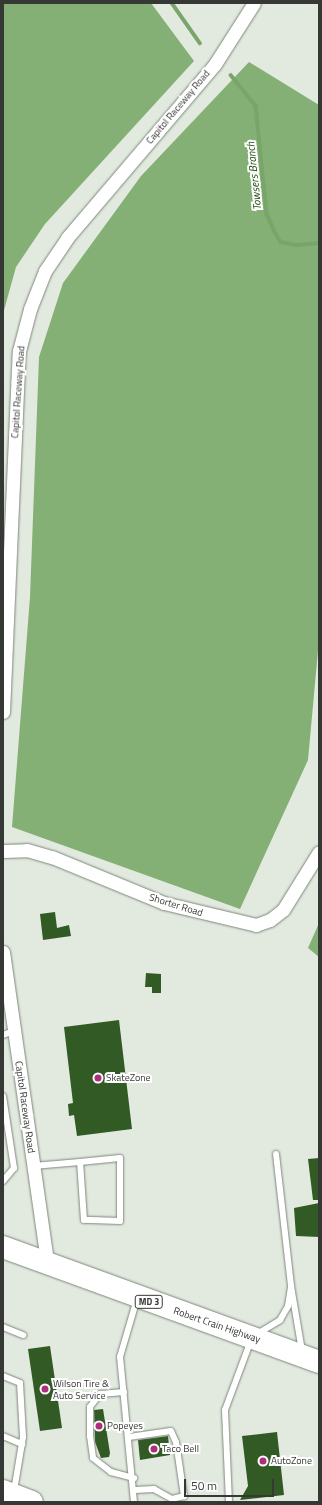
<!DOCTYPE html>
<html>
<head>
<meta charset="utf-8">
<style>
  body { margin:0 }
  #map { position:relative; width:322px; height:1505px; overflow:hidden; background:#e2eadf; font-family:"Titillium Web",sans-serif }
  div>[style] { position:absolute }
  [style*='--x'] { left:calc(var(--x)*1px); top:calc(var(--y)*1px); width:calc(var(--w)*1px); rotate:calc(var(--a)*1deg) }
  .forest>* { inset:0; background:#84b076 }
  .stream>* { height:3.5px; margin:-1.75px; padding:0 1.75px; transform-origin:1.75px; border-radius:1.75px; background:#79a56b }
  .building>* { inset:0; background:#325a24 }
  .roads { filter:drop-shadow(0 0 1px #7f867c) drop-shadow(0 0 1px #7f867c) }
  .lane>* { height:6px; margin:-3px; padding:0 3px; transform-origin:3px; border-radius:3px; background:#fff }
  .street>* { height:13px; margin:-6.5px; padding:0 6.5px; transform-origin:6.5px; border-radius:6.5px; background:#fff }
  .highway>* { height:22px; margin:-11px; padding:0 11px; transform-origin:11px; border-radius:11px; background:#fff }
  .dots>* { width:11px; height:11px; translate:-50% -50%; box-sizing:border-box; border:2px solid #fff; border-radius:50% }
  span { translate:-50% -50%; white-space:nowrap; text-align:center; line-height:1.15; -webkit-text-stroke:4px #fff; paint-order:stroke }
  .shield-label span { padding:1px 3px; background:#fff; border:1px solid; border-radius:3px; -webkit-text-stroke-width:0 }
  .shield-label { font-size:9px; color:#353834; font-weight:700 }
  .street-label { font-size:10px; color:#353834 }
  .poi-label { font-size:10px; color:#353834 }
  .left { translate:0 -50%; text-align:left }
  .water-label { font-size:11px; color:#194406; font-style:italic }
  .frame { position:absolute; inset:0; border:4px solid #353834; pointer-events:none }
  .scale { position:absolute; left:184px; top:1479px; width:90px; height:18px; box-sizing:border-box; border:2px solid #353834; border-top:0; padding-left:5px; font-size:12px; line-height:14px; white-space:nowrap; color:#353834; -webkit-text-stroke:3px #fff; paint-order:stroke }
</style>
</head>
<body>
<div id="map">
  <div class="forest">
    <div style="clip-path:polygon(3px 3px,151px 3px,194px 61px,45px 224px,16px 267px,3px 314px)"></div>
    <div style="clip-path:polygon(249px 62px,319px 105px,319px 640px,308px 760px,240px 909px,12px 827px,30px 597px,39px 357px,63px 283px,141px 176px)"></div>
    <div style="clip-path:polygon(319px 923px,319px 957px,308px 948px)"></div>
  </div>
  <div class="stream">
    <div style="--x:172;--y:3;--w:49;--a:55"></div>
    <div style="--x:231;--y:75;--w:40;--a:51"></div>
    <div style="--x:256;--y:106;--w:109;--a:84.2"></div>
    <div style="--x:267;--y:214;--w:17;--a:66"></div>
    <div style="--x:274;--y:230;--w:14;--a:60"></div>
    <div style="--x:281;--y:242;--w:16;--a:11"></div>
    <div style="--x:297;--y:245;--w:22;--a:-5"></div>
  </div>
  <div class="building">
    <div style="clip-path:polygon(55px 912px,57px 928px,69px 925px,71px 936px,43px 940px,40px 914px)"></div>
    <div style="clip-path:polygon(146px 973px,161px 974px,161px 993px,152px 993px,152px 987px,145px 987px)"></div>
    <div style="clip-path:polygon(119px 1020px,132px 1129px,77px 1136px,74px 1115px,69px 1116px,68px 1104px,73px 1103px,64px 1027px)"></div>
    <div style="clip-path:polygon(319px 1158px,319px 1200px,313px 1200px,308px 1159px)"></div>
    <div style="clip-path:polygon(319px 1203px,319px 1237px,296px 1236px,294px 1208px)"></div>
    <div style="clip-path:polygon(50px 1346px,62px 1428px,40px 1431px,28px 1349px)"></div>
    <div style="clip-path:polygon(103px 1409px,110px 1453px,109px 1457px,101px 1458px,95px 1442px,94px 1410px)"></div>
    <div style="clip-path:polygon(277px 1432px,284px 1495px,240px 1500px,248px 1486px,242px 1436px)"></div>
    <div style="clip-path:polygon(168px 1436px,170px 1455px,140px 1460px,138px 1440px)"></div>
  </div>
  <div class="roads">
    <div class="lane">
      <div style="--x:3;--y:1035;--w:12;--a:-20"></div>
      <div style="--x:3;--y:1096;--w:73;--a:81.3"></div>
      <div style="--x:14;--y:1168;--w:17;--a:130"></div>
      <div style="--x:276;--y:1154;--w:133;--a:83.5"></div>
      <div style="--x:33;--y:1166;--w:47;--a:-4.9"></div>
      <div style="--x:80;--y:1162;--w:40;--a:-5.7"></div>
      <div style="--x:120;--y:1158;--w:63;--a:90"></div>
      <div style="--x:120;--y:1221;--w:36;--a:-178"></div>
      <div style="--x:84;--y:1220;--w:58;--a:-93.9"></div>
      <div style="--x:3;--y:1327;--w:22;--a:22"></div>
      <div style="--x:257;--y:1334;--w:27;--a:-31"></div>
      <div style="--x:280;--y:1320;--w:16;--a:-60"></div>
      <div style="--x:288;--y:1306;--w:20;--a:-81"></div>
      <div style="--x:291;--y:1286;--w:66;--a:80.4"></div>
      <div style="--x:3;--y:1376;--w:18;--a:22"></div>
      <div style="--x:20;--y:1383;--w:54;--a:86.8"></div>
      <div style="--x:23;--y:1437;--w:55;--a:99.5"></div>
      <div style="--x:124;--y:1392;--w:24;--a:175"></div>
      <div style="--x:100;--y:1394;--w:16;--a:128"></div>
      <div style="--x:90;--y:1407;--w:29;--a:90"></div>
      <div style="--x:90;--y:1436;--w:22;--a:82"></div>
      <div style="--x:93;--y:1458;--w:23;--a:38"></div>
      <div style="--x:111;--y:1472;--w:24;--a:15"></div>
      <div style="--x:3;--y:1436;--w:21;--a:23"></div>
      <div style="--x:129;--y:1437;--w:42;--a:-8.1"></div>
      <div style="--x:171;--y:1431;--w:12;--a:66"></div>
      <div style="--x:176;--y:1442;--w:55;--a:81.6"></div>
      <div style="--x:184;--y:1496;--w:12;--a:166"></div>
      <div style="--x:172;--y:1499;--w:21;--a:-151"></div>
      <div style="--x:154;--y:1489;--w:19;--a:177"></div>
      <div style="--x:134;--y:1502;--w:146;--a:-95.5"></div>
      <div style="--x:120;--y:1357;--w:60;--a:-73.7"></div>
      <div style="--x:229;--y:1502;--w:92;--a:-92.5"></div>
      <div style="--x:225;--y:1410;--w:75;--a:-69.6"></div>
    </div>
    <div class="street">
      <div style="--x:3;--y:712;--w:361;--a:-87.5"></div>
      <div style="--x:19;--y:351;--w:43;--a:-75.3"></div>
      <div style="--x:30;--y:309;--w:41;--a:-68.5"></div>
      <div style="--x:45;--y:271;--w:40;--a:-56"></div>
      <div style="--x:67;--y:238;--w:228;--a:-49.6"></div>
      <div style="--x:215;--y:64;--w:72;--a:-57.4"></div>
      <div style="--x:3;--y:851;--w:24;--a:-2"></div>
      <div style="--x:27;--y:850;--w:26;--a:16"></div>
      <div style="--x:52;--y:857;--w:121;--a:22.3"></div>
      <div style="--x:164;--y:903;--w:95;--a:13.4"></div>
      <div style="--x:256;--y:925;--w:15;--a:-20"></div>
      <div style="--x:270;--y:920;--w:16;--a:-38"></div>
      <div style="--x:283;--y:910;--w:68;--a:-58.2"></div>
      <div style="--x:3;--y:952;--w:313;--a:81.9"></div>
    </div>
    <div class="highway">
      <div style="--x:3;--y:1247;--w:336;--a:20"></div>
      <div style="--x:3;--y:1491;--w:31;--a:21"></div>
    </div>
  </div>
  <div class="dots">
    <div style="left:98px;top:1078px;background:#af2e7b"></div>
    <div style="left:45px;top:1389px;background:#af2e7b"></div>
    <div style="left:99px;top:1426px;background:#af2e7b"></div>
    <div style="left:154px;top:1449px;background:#af2e7b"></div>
    <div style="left:263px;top:1461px;background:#af2e7b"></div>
  </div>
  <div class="shield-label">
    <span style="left:149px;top:1302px">MD 3</span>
  </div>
  <div class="street-label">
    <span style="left:178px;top:107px;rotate:-50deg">Capitol Raceway Road</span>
    <span style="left:18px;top:392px;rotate:-86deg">Capitol Raceway Road</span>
    <span style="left:176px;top:905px;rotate:17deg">Shorter Road</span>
    <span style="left:25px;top:1107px;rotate:82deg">Capitol Raceway Road</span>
    <span style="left:217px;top:1325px;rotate:19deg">Robert Crain Highway</span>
  </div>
  <div class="poi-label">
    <span class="left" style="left:106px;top:1078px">SkateZone</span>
    <span class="left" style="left:53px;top:1389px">Wilson Tire &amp;<br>Auto Service</span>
    <span class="left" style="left:107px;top:1426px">Popeyes</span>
    <span class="left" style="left:162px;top:1449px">Taco Bell</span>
    <span class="left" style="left:271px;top:1461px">AutoZone</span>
  </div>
  <div class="water-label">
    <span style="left:254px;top:176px;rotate:-96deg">Towsers Branch</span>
  </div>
  <div class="frame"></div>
  <div class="scale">50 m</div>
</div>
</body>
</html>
